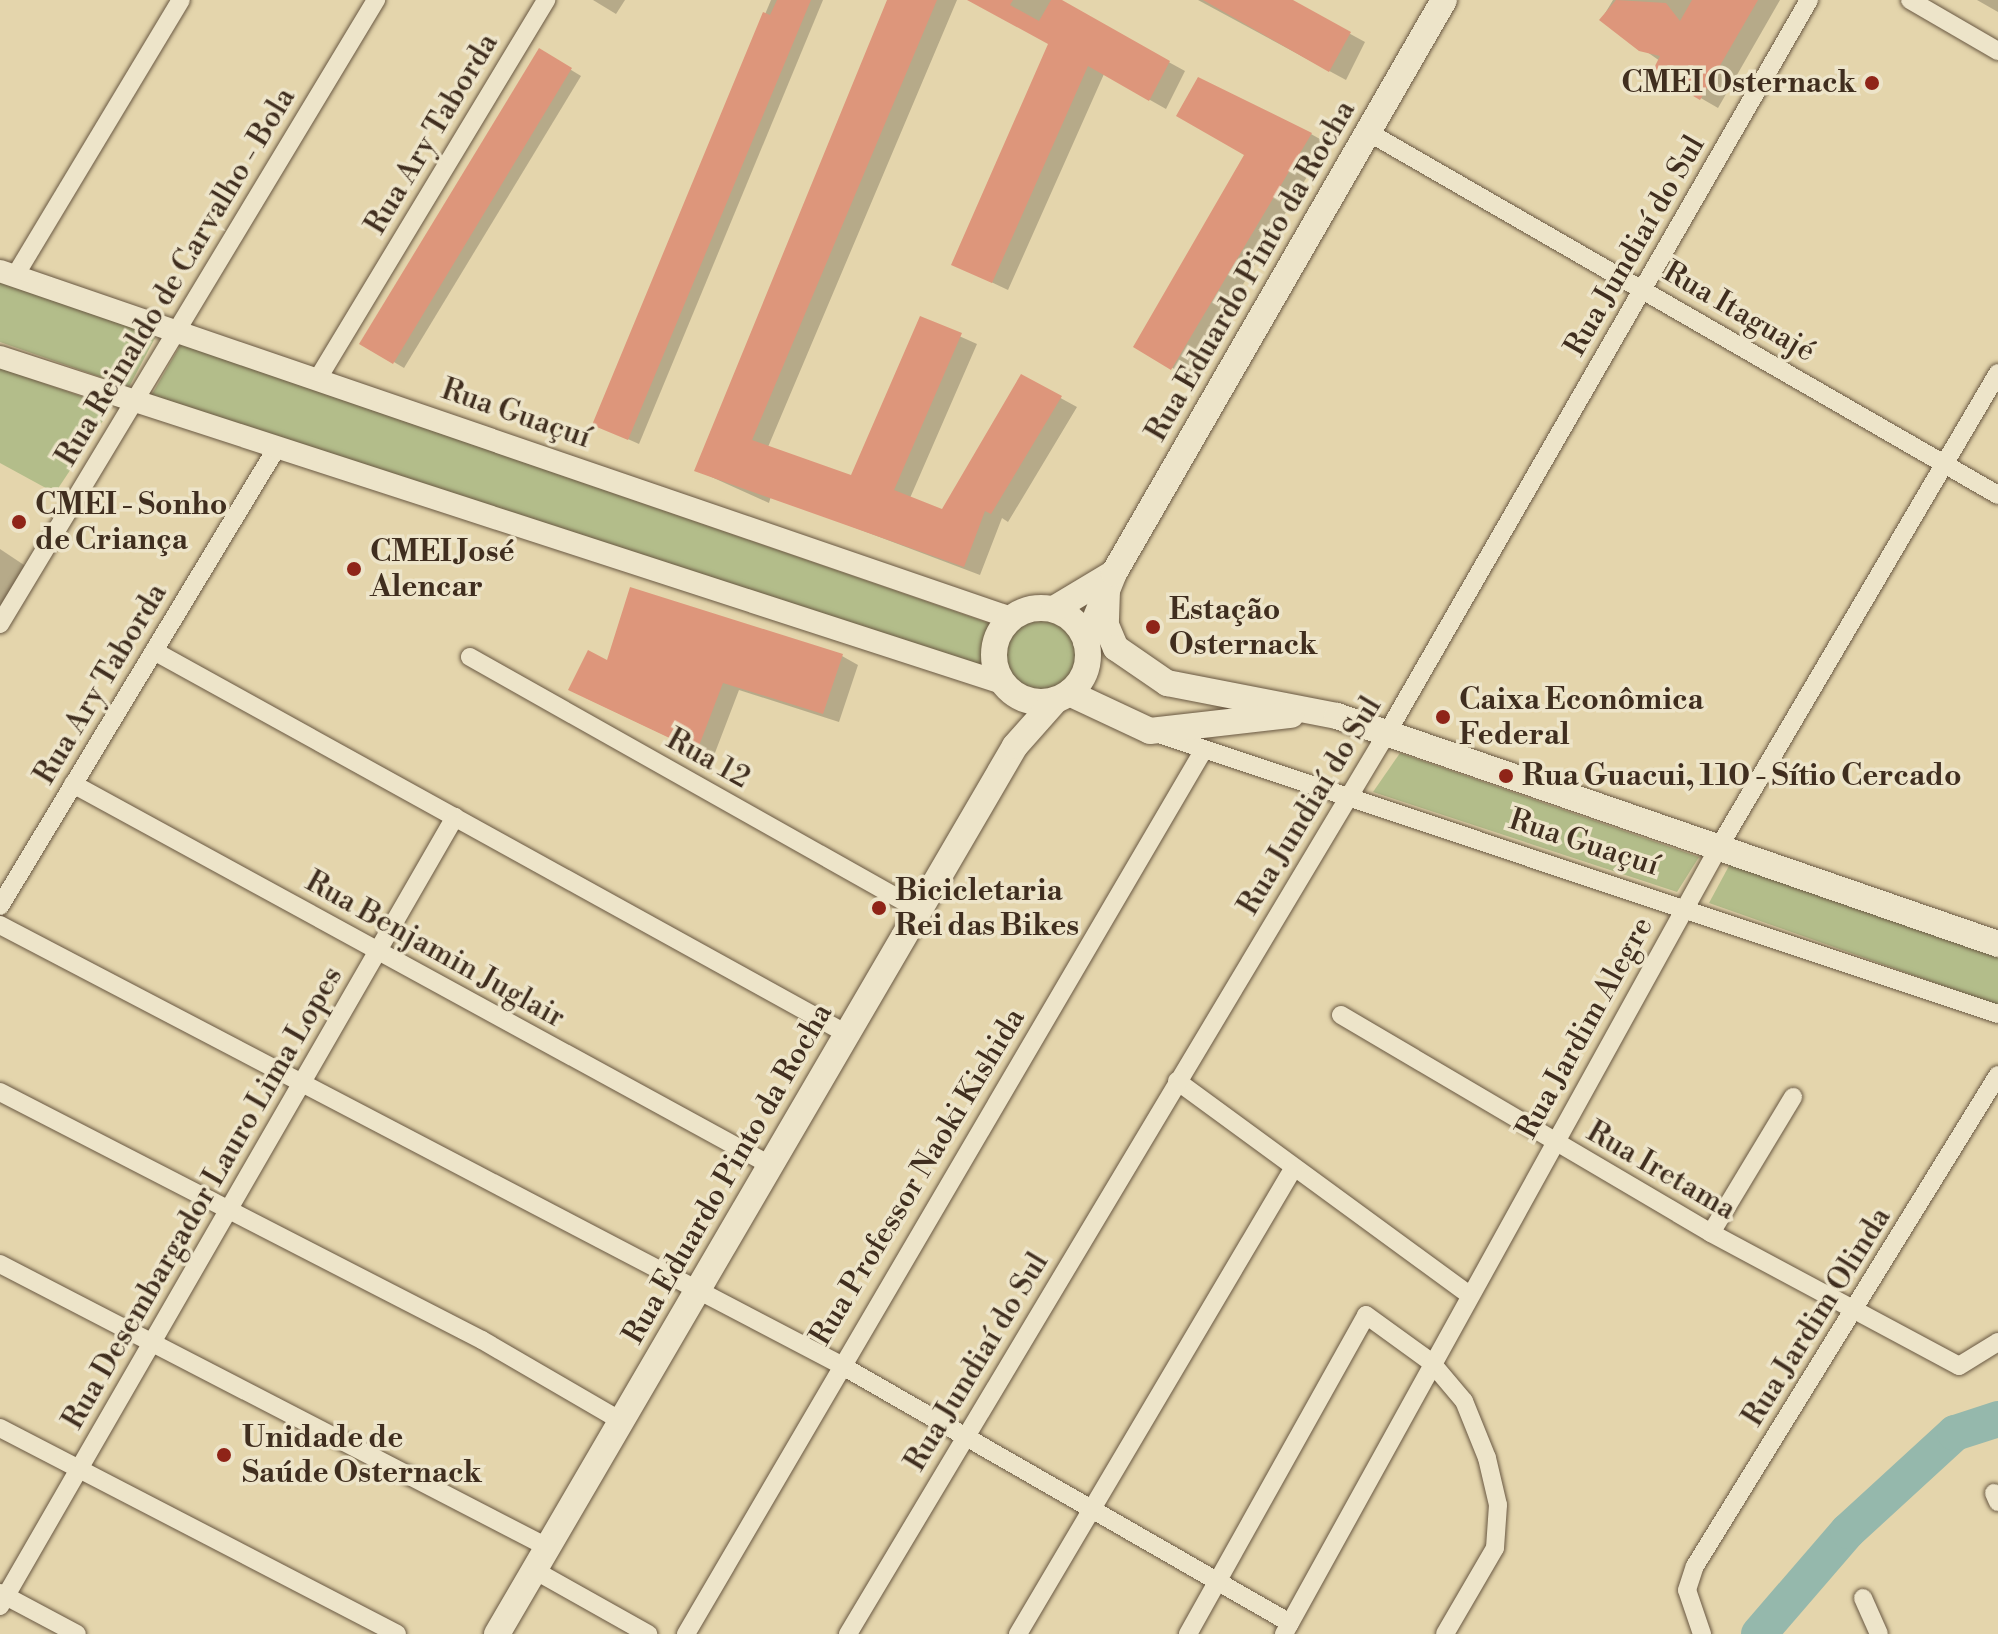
<!DOCTYPE html>
<html>
<head>
<meta charset="utf-8">
<style>
  body { margin:0 }
  #map { position:relative; width:1998px; height:1634px; overflow:hidden; background:#e4d5ac; font-family:"Libre Bodoni",serif }
  div>[style] { position:absolute }
  [style*='--x'] { left:calc(var(--x)*1px); top:calc(var(--y)*1px); width:calc(var(--w)*1px); rotate:calc(var(--a)*1deg) }
  .green>* { inset:0; background:#b3bd8a }
  .round { border-radius:50% }
  .shadow>* { inset:0; background:#0003 }
  .river>* { height:36px; margin:-18px; padding:0 18px; transform-origin:18px; border-radius:18px; background:#95b8ac }
  .building>* { inset:0; background:#dd967b }
  .roads { filter:drop-shadow(0 0 2px #695842) drop-shadow(0 0 2px #695842) }
  .minor>* { height:18px; margin:-9px; padding:0 9px; transform-origin:9px; border-radius:9px; background:#ede4c9 }
  .tertiary>* { height:22px; margin:-11px; padding:0 11px; transform-origin:11px; border-radius:11px; background:#ede4c9 }
  .secondary>* { height:26px; margin:-13px; padding:0 13px; transform-origin:13px; border-radius:13px; background:#ede4c9 }
  .secondary>.ring { margin:-13px; padding:0; box-sizing:content-box; background:none; border:26px solid #ede4c9; border-radius:50% }
  .dots>* { width:22px; height:22px; translate:-50% -50%; box-sizing:border-box; border:4px solid #ede4c9; border-radius:50% }
  span { translate:-50% -50%; white-space:nowrap; text-align:center; line-height:1.15; -webkit-text-stroke:7px #ede4c9; paint-order:stroke }
  .poi-label { font-size:30px; color:#402e1f; font-weight:700 }
  .right { translate:-100% -50%; text-align:right }
  .left { translate:0 -50%; text-align:left }
  .street-label { font-size:30px; color:#402e1f }
</style>
</head>
<body>
<div id="map">
  <div class="green">
    <div style="clip-path:polygon(0 280px,156px 336px,129px 387px,0 342px)"></div>
    <div style="clip-path:polygon(181px 344px,989px 623px,980px 667px,151px 396px)"></div>
    <div style="clip-path:polygon(0 368px,112px 407px,55px 493px,0 463px)"></div>
    <div class="round" style="left:999px;top:616px;width:80px;height:80px"></div>
    <div style="clip-path:polygon(1400px 753px,1699px 857px,1677px 892px,1373px 792px)"></div>
    <div style="clip-path:polygon(1730px 864px,1998px 957px,1998px 1005px,1709px 903px)"></div>
  </div>
  <div class="shadow">
    <div style="clip-path:polygon(593px 0,625px 0,616px 14px)"></div>
    <div style="clip-path:polygon(771px 0,823px 0,639px 444px,594px 424px)"></div>
    <div style="clip-path:polygon(891px 0,957px 0,768px 447px,853px 478px,921px 319px,977px 344px,910px 498px,943px 511px,1022px 377px,1077px 407px,1008px 522px,1002px 518px,980px 575px,771px 496px,769px 503px,696px 470px)"></div>
    <div style="clip-path:polygon(971px 0,1055px 0,1185px 71px,1166px 109px,1104px 74px,1008px 290px,953px 264px,1050px 43px)"></div>
    <div style="clip-path:polygon(1198px 0,1288px 0,1365px 42px,1346px 80px)"></div>
    <div style="clip-path:polygon(1613px 0,1780px 0,1718px 108px,1654px 71px,1660px 61px,1601px 20px)"></div>
    <div style="clip-path:polygon(1977px 0,1998px 0,1998px 12px)"></div>
    <div style="clip-path:polygon(540px 51px,581px 76px,404px 368px,362px 343px)"></div>
    <div style="clip-path:polygon(1311px 134px,1327px 143px,1188px 377px,1136px 347px,1247px 154px)"></div>
    <div style="clip-path:polygon(0 549px,30px 569px,0 613px)"></div>
    <div style="clip-path:polygon(842px 656px,858px 665px,839px 722px,739px 690px,713px 758px,586px 698px,608px 662px)"></div>
  </div>
  <div class="river">
    <div style="--x:1759;--y:1634;--w:136;--a:-49.2"></div>
    <div style="--x:1848;--y:1531;--w:145;--a:-42.5"></div>
    <div style="--x:1955;--y:1433;--w:45;--a:-18"></div>
  </div>
  <div class="building">
    <div style="clip-path:polygon(777px 0,811px 0,628px 440px,592px 425px,763px 12px,770px 15px)"></div>
    <div style="clip-path:polygon(887px 0,937px 0,752px 440px,851px 475px,920px 316px,962px 333px,894px 490px,942px 509px,1021px 374px,1062px 396px,991px 514px,985px 511px,964px 567px,694px 471px)"></div>
    <div style="clip-path:polygon(967px 0,1013px 0,1010px 5px,1039px 21px,1051px 0,1062px 0,1170px 61px,1149px 101px,1088px 66px,992px 283px,951px 265px,1048px 44px)"></div>
    <div style="clip-path:polygon(1203px 0,1293px 0,1351px 32px,1329px 72px)"></div>
    <div style="clip-path:polygon(1616px 0,1666px 3px,1680px 21px,1692px 0,1758px 0,1700px 100px,1652px 72px,1660px 56px,1639px 51px,1599px 20px)"></div>
    <div style="clip-path:polygon(539px 48px,572px 68px,393px 364px,359px 344px)"></div>
    <div style="clip-path:polygon(1198px 77px,1312px 133px,1171px 370px,1133px 347px,1244px 155px,1176px 116px)"></div>
    <div style="clip-path:polygon(630px 587px,843px 654px,823px 714px,723px 683px,697px 751px,568px 690px,588px 650px,607px 660px)"></div>
  </div>
  <div class="roads">
    <div class="minor">
      <div style="--x:1910;--y:0;--w:102;--a:30.1"></div>
      <div style="--x:1368;--y:132;--w:727;--a:29.95"></div>
      <div style="--x:15;--y:276;--w:322;--a:-59"></div>
      <div style="--x:317;--y:380;--w:444;--a:-58.9"></div>
      <div style="--x:0;--y:624;--w:729;--a:-58.93"></div>
      <div style="--x:154;--y:651;--w:792;--a:28.93"></div>
      <div style="--x:470;--y:657;--w:515;--a:29.4"></div>
      <div style="--x:1153;--y:732;--w:891;--a:18.46"></div>
      <div style="--x:73;--y:784;--w:794;--a:28.66"></div>
      <div style="--x:0;--y:906;--w:534;--a:-58.87"></div>
      <div style="--x:0;--y:925;--w:947;--a:27.62"></div>
      <div style="--x:839;--y:1364;--w:520;--a:29.87"></div>
      <div style="--x:1341;--y:1015;--w:429;--a:30.5"></div>
      <div style="--x:1711;--y:1233;--w:281;--a:28.2"></div>
      <div style="--x:1959;--y:1366;--w:46;--a:-31.6"></div>
      <div style="--x:1177;--y:1081;--w:362;--a:36.2"></div>
      <div style="--x:0;--y:1092;--w:542;--a:27.23"></div>
      <div style="--x:482;--y:1340;--w:161;--a:30.2"></div>
      <div style="--x:1711;--y:1233;--w:159;--a:-58.9"></div>
      <div style="--x:0;--y:1264;--w:616;--a:27.36"></div>
      <div style="--x:0;--y:1428;--w:447;--a:27.4"></div>
      <div style="--x:1994;--y:1493;--w:10;--a:66"></div>
      <div style="--x:534;--y:1570;--w:131;--a:29.3"></div>
      <div style="--x:0;--y:1593;--w:87;--a:28"></div>
      <div style="--x:1863;--y:1598;--w:39;--a:66"></div>
      <div style="--x:0;--y:1606;--w:911;--a:-60.03"></div>
      <div style="--x:686;--y:1634;--w:1023;--a:-59.65"></div>
      <div style="--x:848;--y:1634;--w:1050;--a:-59.11"></div>
      <div style="--x:1387;--y:733;--w:846;--a:-60.07"></div>
      <div style="--x:1018;--y:1634;--w:540;--a:-59.4"></div>
      <div style="--x:1188;--y:1634;--w:365;--a:-60.8"></div>
      <div style="--x:1366;--y:1315;--w:80;--a:35.9"></div>
      <div style="--x:1431;--y:1362;--w:51;--a:49.8"></div>
      <div style="--x:1464;--y:1401;--w:61;--a:68"></div>
      <div style="--x:1487;--y:1458;--w:48;--a:76.8"></div>
      <div style="--x:1498;--y:1505;--w:43;--a:94"></div>
      <div style="--x:1495;--y:1548;--w:99;--a:120.2"></div>
      <div style="--x:1284;--y:1634;--w:899;--a:-61.07"></div>
      <div style="--x:1719;--y:847;--w:550;--a:-59.52"></div>
      <div style="--x:1702;--y:1634;--w:46;--a:-108.8"></div>
      <div style="--x:1687;--y:1590;--w:25;--a:-72"></div>
      <div style="--x:1695;--y:1566;--w:577;--a:-58.32"></div>
    </div>
    <div class="tertiary">
      <div style="--x:0;--y:271;--w:1069;--a:18.94"></div>
      <div style="--x:0;--y:357;--w:1054;--a:18.02"></div>
    </div>
    <div class="secondary">
      <div style="--x:1107;--y:590;--w:35;--a:92"></div>
      <div style="--x:1106;--y:625;--w:25;--a:67"></div>
      <div style="--x:1116;--y:648;--w:62;--a:34.5"></div>
      <div style="--x:1167;--y:683;--w:173;--a:11"></div>
      <div style="--x:1337;--y:716;--w:699;--a:19.03"></div>
      <div class="ring" style="left:994px;top:608px;width:68px;height:68px"></div>
      <div style="--x:1054;--y:609;--w:70;--a:-31"></div>
      <div style="--x:1086;--y:642;--w:74;--a:-67.9"></div>
      <div style="--x:1114;--y:573;--w:661;--a:-60.06"></div>
      <div style="--x:1069;--y:693;--w:89;--a:25.1"></div>
      <div style="--x:1150;--y:731;--w:142;--a:-6.5"></div>
      <div style="--x:497;--y:1634;--w:1028;--a:-59.74"></div>
      <div style="--x:1015;--y:746;--w:62;--a:-48.3"></div>
    </div>
  </div>
  <div class="dots">
    <div style="left:1872px;top:83px;background:#8f2418"></div>
    <div style="left:19px;top:522px;background:#8f2418"></div>
    <div style="left:354px;top:569px;background:#8f2418"></div>
    <div style="left:1153px;top:627px;background:#8f2418"></div>
    <div style="left:1443px;top:717px;background:#8f2418"></div>
    <div style="left:1506px;top:776px;background:#8f2418"></div>
    <div style="left:879px;top:908px;background:#8f2418"></div>
    <div style="left:224px;top:1455px;background:#8f2418"></div>
  </div>
  <div class="poi-label">
    <span class="right" style="left:1856px;top:83px">CMEI Osternack</span>
    <span class="left" style="left:35px;top:522px">CMEI - Sonho<br>de Criança</span>
    <span class="left" style="left:370px;top:569px">CMEI José<br>Alencar</span>
    <span class="left" style="left:1169px;top:627px">Estação<br>Osternack</span>
    <span class="left" style="left:1459px;top:717px">Caixa Econômica<br>Federal</span>
    <span class="left" style="left:1522px;top:776px">Rua Guacui, 110 - Sítio Cercado</span>
    <span class="left" style="left:895px;top:908px">Bicicletaria<br>Rei das Bikes</span>
    <span class="left" style="left:242px;top:1455px">Unidade de<br>Saúde Osternack</span>
  </div>
  <div class="street-label">
    <span style="left:432px;top:134px;rotate:-59deg">Rua Ary Taborda</span>
    <span style="left:1635px;top:246px;rotate:-60deg">Rua Jundiaí do Sul</span>
    <span style="left:1251px;top:271px;rotate:-60deg">Rua Eduardo Pinto da Rocha</span>
    <span style="left:176px;top:277px;rotate:-59deg">Rua Reinaldo de Carvalho - Bola</span>
    <span style="left:1739px;top:312px;rotate:30deg">Rua Itaguajé</span>
    <span style="left:516px;top:414px;rotate:19deg">Rua Guaçuí</span>
    <span style="left:101px;top:684px;rotate:-59deg">Rua Ary Taborda</span>
    <span style="left:708px;top:759px;rotate:29deg">Rua 12</span>
    <span style="left:1310px;top:806px;rotate:-59deg">Rua Jundiaí do Sul</span>
    <span style="left:1584px;top:843px;rotate:18deg">Rua Guaçuí</span>
    <span style="left:435px;top:950px;rotate:29deg">Rua Benjamin Juglair</span>
    <span style="left:1585px;top:1028px;rotate:-61deg">Rua Jardim Alegre</span>
    <span style="left:1661px;top:1171px;rotate:30deg">Rua Iretama</span>
    <span style="left:728px;top:1174px;rotate:-60deg">Rua Eduardo Pinto da Rocha</span>
    <span style="left:918px;top:1177px;rotate:-59deg">Rua Professor Naoki Kishida</span>
    <span style="left:203px;top:1198px;rotate:-60deg">Rua Desembargador Lauro Lima Lopes</span>
    <span style="left:1817px;top:1317px;rotate:-58deg">Rua Jardim Olinda</span>
    <span style="left:977px;top:1362px;rotate:-59deg">Rua Jundiaí do Sul</span>
  </div>
</div>
</body>
</html>
